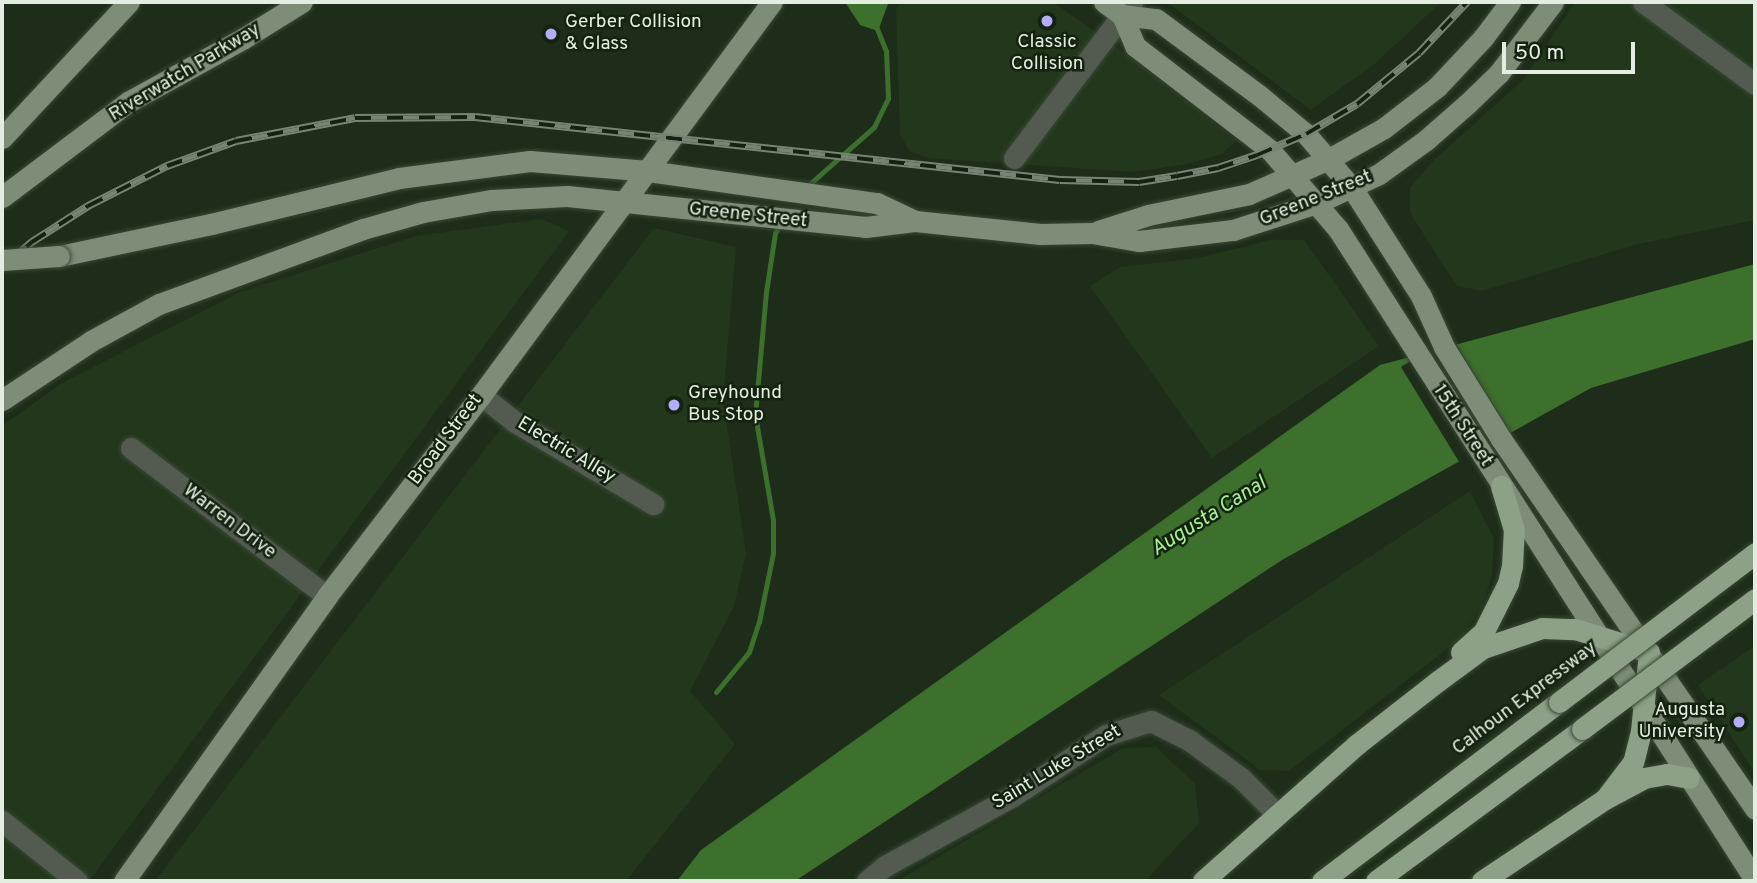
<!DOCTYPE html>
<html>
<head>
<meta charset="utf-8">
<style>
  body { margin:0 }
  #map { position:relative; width:1757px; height:883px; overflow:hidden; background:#1d2d19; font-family:Overpass,sans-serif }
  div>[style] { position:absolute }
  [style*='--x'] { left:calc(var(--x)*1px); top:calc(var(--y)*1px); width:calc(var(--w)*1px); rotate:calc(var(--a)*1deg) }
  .built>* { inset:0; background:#23371d }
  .water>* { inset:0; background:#3d6f2d }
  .pier>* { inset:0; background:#1d2d19 }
  .stream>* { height:5px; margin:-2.5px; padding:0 2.5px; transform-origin:2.5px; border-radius:2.5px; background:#3d6f2d }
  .roads { filter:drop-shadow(0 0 2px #394835) drop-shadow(0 0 2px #394835) }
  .minor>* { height:21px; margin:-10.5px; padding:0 10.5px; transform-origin:10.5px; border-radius:10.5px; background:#535b51 }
  .major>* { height:21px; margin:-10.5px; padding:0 10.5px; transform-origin:10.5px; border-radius:10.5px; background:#7d8d78 }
  .highway>* { height:21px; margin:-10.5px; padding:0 10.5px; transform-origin:10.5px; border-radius:10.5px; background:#8da188 }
  .rail>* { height:8px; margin-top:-4px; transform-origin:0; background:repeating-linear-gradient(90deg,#14230f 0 16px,#778473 0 32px); box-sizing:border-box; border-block:2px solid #778473 }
  .bridges { filter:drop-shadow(0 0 2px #394835) drop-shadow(0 0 2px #394835) }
  .major-bridge>* { height:21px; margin:-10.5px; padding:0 10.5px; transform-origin:10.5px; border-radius:10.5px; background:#7d8d78 }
  .highway-bridge>* { height:21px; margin:-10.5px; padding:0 10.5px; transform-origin:10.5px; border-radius:10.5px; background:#8da188 }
  .dots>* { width:19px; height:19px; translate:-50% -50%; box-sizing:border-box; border:4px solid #14230f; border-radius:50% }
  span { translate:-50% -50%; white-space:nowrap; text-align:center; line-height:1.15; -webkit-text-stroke:5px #14230f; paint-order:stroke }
  .poi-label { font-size:19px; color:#e3ede0 }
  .left { translate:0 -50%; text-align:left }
  .right { translate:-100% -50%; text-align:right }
  .street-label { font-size:19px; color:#e3ede0 }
  .water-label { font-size:21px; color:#a8f093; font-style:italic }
  .frame { position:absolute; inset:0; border:4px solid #e3ede0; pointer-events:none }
  .scale { position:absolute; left:1502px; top:42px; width:133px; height:32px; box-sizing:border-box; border:4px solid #e3ede0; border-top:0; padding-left:9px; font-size:21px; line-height:24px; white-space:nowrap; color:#e3ede0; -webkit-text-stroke:5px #14230f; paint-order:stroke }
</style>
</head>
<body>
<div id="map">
  <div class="built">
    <div style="clip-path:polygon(901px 2px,1053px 2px,1124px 52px,1236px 141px,1222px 154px,1187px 164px,1134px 172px,928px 158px,909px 151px,900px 134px,896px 9px)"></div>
    <div style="clip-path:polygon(1167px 2px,1441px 2px,1377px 62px,1311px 110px)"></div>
    <div style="clip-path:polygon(1575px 2px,1755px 2px,1755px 220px,1634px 245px,1482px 291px,1457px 286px,1410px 213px,1410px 188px,1435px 159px,1524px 79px)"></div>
    <div style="clip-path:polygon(541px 219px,569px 231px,89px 881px,2px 881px,2px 426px,62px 383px,240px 292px,416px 236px)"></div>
    <div style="clip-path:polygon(654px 228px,736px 247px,723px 399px,746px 554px,734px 606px,690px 691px,735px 744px,626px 881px,155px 881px)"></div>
    <div style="clip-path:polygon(1270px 240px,1304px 240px,1379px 346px,1212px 458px,1090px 286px,1120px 267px,1199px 258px)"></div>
    <div style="clip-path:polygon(1470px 491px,1494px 539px,1492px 575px,1483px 606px,1460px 639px,1289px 771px,1260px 770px,1159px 695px)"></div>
    <div style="clip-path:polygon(1755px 646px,1755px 773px,1698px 685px)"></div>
    <div style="clip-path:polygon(1156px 747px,1195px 784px,1199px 823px,1145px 881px,897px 881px,1123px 748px)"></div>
  </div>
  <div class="water">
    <div style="clip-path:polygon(845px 2px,886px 2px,888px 4px,878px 31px,860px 25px)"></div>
    <div style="clip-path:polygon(1755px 264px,1755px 339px,1591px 388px,1282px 560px,795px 881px,677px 881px,701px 850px,1380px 365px)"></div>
  </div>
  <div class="pier">
    <div style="clip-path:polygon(1454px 341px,1512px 436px,1461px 465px,1401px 367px,1437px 345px)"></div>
  </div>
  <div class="stream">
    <div style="--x:805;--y:188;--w:92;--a:-41.5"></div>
    <div style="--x:874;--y:127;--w:32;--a:-64"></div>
    <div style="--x:888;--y:98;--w:47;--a:-92.4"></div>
    <div style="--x:886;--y:51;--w:29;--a:-112"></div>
    <div style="--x:716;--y:692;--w:52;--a:-50.5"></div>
    <div style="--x:749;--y:652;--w:32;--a:-72"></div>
    <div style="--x:759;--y:622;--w:70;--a:-78.5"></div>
    <div style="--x:773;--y:553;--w:33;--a:-90"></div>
    <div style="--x:773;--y:520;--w:107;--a:-99.7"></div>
    <div style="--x:755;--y:415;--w:123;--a:-84.9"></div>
    <div style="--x:766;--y:292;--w:60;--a:-81.3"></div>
    <div style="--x:775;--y:233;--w:9;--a:-58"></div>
  </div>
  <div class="roads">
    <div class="minor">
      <div style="--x:1643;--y:2;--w:139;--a:36.2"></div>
      <div style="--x:1014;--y:158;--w:196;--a:-52.9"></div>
      <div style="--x:481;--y:395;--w:43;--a:38.5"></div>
      <div style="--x:515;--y:422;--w:161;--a:30.7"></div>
      <div style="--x:131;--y:448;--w:246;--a:37.1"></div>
      <div style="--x:2;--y:821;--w:96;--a:38.7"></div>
      <div style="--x:867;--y:881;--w:23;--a:-40"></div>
      <div style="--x:885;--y:866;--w:146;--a:-28.7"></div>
      <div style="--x:1013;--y:796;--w:111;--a:-33.3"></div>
      <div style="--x:1106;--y:735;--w:47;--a:-17.3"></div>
      <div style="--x:1151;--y:721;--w:42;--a:26.6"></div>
      <div style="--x:1189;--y:740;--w:64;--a:36.2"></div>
      <div style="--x:1241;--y:778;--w:51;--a:45"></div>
    </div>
    <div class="major">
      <div style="--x:1104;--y:2;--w:22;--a:36"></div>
      <div style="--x:1122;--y:15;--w:34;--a:67"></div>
      <div style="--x:1135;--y:46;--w:170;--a:37.6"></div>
      <div style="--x:1270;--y:150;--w:104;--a:49.3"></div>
      <div style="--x:1338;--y:229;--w:773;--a:57.36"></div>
      <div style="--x:1122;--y:15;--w:34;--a:7"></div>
      <div style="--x:1156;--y:19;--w:129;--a:36.5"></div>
      <div style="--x:1260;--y:96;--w:60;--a:39.6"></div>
      <div style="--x:1306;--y:134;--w:71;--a:49.6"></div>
      <div style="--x:1352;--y:188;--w:128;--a:57.4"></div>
      <div style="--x:1421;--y:296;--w:56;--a:65.7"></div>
      <div style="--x:1444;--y:347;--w:108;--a:58.2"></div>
      <div style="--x:1501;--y:439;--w:449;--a:55.5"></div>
      <div style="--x:2;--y:138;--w:186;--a:-47"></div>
      <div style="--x:2;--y:197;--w:158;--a:-37"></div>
      <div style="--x:128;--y:102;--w:132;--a:-28.9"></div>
      <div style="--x:244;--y:38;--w:68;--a:-31.8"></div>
      <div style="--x:1098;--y:231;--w:52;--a:-17.7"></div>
      <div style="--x:1148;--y:215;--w:103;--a:-11.7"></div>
      <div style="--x:1249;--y:194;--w:87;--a:-23.6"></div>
      <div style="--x:1329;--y:159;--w:63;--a:-29.4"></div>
      <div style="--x:1384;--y:128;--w:67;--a:-37.7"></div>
      <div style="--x:1437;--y:87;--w:67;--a:-46.8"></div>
      <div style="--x:1483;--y:38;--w:45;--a:-53.1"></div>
      <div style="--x:59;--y:256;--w:155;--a:-11.9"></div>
      <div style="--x:211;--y:224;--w:194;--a:-13.7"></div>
      <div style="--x:399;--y:178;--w:132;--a:-7.4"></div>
      <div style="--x:530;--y:161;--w:118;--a:4.8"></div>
      <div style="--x:648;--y:171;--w:231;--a:8"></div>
      <div style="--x:877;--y:203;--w:42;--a:25.3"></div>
      <div style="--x:2;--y:400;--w:107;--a:-33.5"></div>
      <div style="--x:91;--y:341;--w:77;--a:-28.6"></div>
      <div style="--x:159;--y:304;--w:217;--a:-20.2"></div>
      <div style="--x:363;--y:229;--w:62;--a:-15.8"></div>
      <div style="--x:423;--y:212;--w:70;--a:-9.9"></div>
      <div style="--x:492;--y:200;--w:75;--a:-3.1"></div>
      <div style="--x:567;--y:196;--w:300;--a:5.9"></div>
      <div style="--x:865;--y:227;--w:50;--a:-6.8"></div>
      <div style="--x:915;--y:221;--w:126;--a:5.9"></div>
      <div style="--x:1040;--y:234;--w:52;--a:-1.1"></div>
      <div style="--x:1092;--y:233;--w:48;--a:9.7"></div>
      <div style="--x:1139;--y:241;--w:95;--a:-6.7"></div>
      <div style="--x:1233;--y:230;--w:88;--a:-17.8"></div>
      <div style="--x:1317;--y:203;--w:68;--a:-25.1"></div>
      <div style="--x:1379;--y:174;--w:58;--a:-35.9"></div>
      <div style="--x:1426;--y:140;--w:55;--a:-41.3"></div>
      <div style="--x:1467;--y:104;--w:45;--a:-44.1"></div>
      <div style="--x:1499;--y:73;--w:89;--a:-52.7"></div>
      <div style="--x:124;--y:881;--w:350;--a:-54.5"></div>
      <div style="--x:327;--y:596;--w:253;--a:-52.5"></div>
      <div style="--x:481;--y:395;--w:489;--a:-53.5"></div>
    </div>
    <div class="highway">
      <div style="--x:1461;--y:652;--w:31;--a:-42"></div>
      <div style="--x:1484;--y:631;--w:54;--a:-63.4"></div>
      <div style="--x:1508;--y:583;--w:17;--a:-77"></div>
      <div style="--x:1512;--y:566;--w:36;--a:-87"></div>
      <div style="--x:1514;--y:530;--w:46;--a:-106.5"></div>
      <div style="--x:1203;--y:881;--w:205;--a:-41.6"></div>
      <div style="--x:1356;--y:745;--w:104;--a:-38"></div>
      <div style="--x:1438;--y:681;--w:56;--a:-36.3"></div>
      <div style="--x:1483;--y:648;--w:62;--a:-18.7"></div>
      <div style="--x:1542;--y:628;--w:33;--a:2"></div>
      <div style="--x:1575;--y:629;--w:77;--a:17.3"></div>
      <div style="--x:1649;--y:652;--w:79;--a:95.8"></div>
      <div style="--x:1641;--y:731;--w:32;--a:104"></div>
      <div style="--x:1633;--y:762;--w:46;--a:127.1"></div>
      <div style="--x:1322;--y:881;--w:297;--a:-37.1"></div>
      <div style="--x:1376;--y:881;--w:256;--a:-36.4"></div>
      <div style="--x:1482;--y:881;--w:148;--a:-33.7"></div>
      <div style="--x:1605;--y:799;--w:44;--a:-28.3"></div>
      <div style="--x:1644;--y:778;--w:23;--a:-10"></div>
      <div style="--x:1667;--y:774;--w:22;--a:10"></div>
    </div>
  </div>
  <div class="rail">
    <div style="--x:2;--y:268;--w:40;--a:-41"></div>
    <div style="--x:32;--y:242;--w:67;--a:-32.7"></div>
    <div style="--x:88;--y:206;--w:89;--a:-26.9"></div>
    <div style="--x:167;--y:166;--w:73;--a:-19.9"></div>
    <div style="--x:236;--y:141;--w:121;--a:-10.9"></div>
    <div style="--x:355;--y:118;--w:120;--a:-0.5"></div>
    <div style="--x:475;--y:117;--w:588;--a:6.15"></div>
    <div style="--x:1060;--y:180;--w:79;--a:1.5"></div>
    <div style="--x:1139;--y:182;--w:38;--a:-9"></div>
    <div style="--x:1177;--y:176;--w:42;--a:-11"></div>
    <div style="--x:1218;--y:168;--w:41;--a:-18.4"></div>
    <div style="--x:1257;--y:155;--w:53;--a:-23.2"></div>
    <div style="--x:1306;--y:134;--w:59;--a:-30.5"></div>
    <div style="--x:1357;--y:104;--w:80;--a:-39.4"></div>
    <div style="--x:1419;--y:53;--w:70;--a:-46.7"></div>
  </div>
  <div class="bridges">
    <div class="major-bridge">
      <div style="--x:2;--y:260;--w:57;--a:-4"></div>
    </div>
    <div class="highway-bridge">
      <div style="--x:1559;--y:702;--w:246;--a:-37.2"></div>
      <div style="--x:1582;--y:729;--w:216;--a:-36.9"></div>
    </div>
  </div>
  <div class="dots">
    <div style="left:1047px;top:21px;background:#b5acf9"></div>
    <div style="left:551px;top:34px;background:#b5acf9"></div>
    <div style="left:674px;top:405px;background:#b5acf9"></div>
    <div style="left:1739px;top:722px;background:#b5acf9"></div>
  </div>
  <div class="poi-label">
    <span class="left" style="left:565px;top:34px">Gerber Collision<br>&amp; Glass</span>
    <span style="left:1047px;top:54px">Classic<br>Collision</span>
    <span class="left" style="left:688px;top:405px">Greyhound<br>Bus Stop</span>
    <span class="right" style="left:1725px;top:722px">Augusta<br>University</span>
  </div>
  <div class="street-label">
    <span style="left:185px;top:73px;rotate:-31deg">Riverwatch Parkway</span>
    <span style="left:1316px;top:199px;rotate:-22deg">Greene Street</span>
    <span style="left:748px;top:216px;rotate:6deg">Greene Street</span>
    <span style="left:1462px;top:426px;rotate:57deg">15th Street</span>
    <span style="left:446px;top:440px;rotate:-53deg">Broad Street</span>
    <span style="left:566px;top:451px;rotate:31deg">Electric Alley</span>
    <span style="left:229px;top:522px;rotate:37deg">Warren Drive</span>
    <span style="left:1525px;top:699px;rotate:-37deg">Calhoun Expressway</span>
    <span style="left:1057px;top:768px;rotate:-31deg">Saint Luke Street</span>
  </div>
  <div class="water-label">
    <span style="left:1209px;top:517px;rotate:-32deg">Augusta Canal</span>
  </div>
  <div class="frame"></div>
  <div class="scale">50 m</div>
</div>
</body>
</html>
